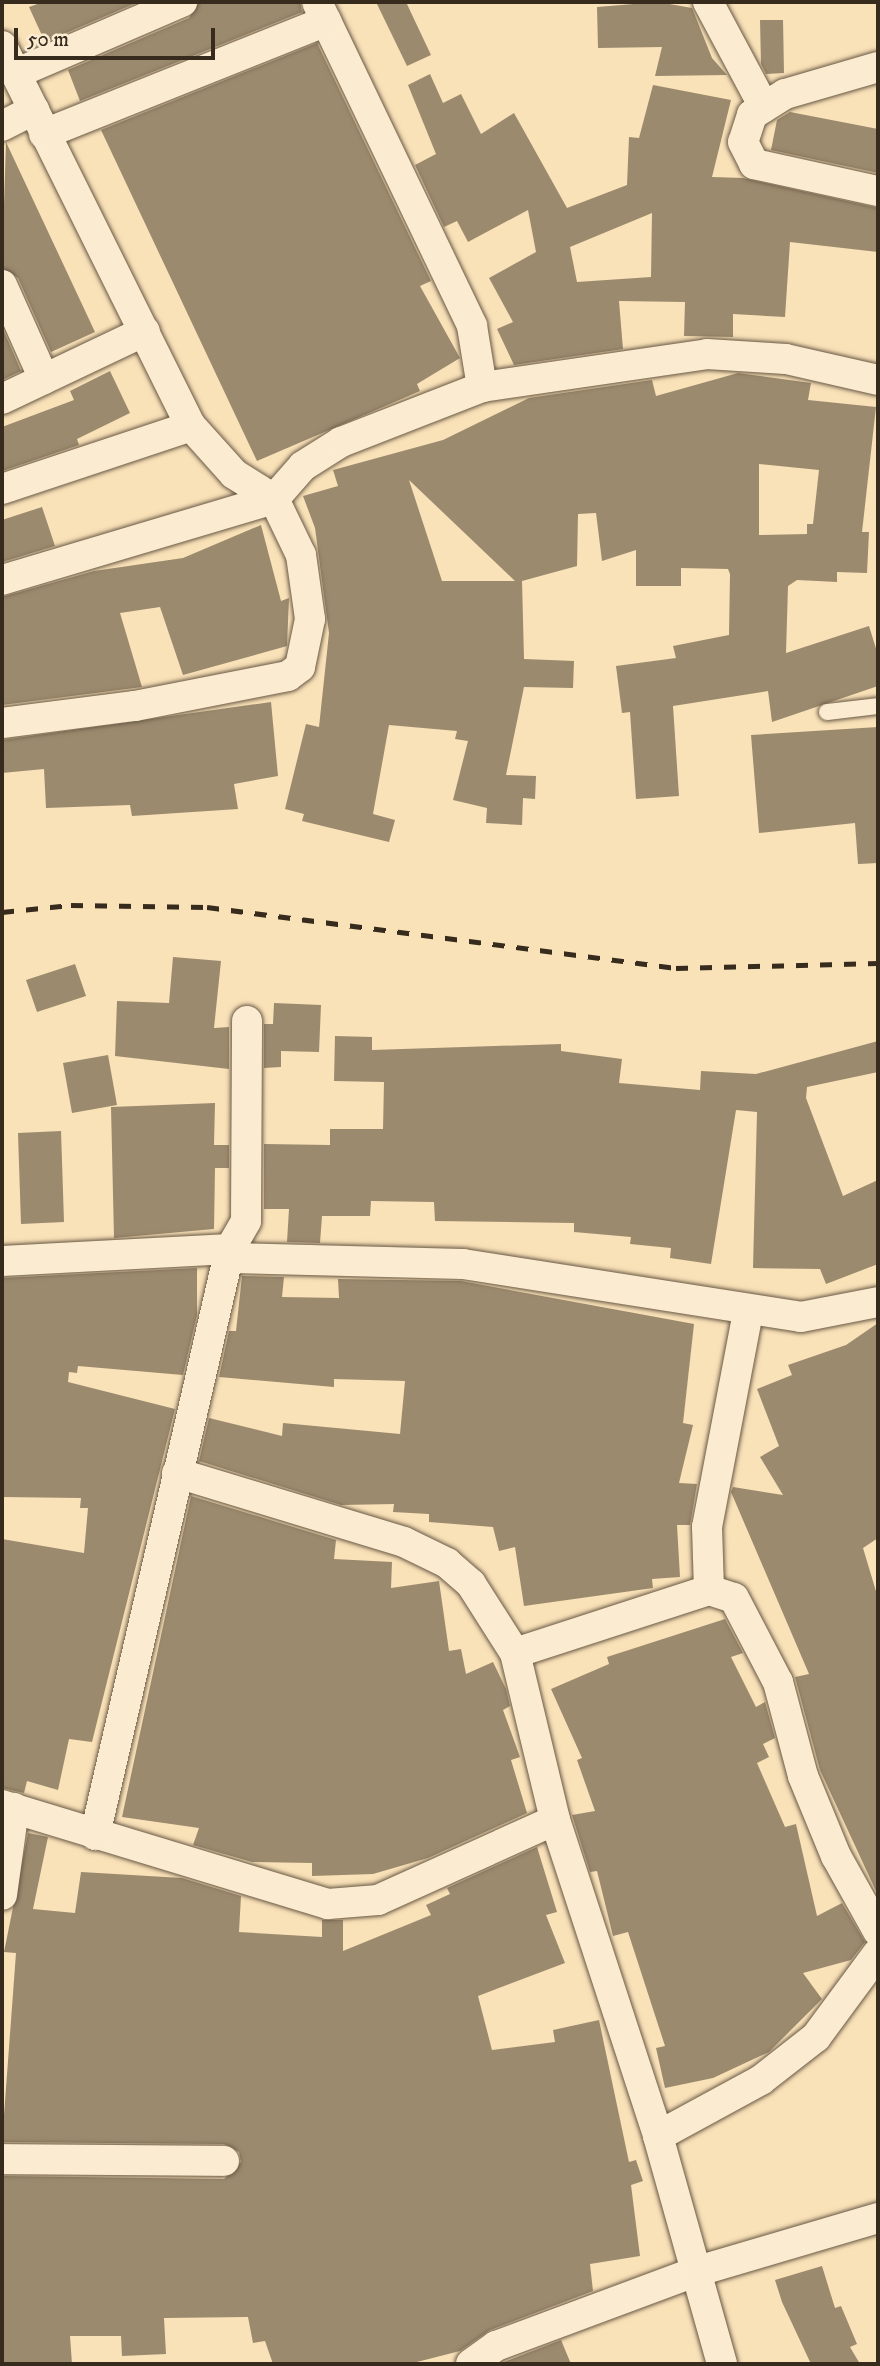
<!DOCTYPE html>
<html>
<head>
<meta charset="utf-8">
<style>
  body { margin:0 }
  #map { position:relative; width:880px; height:2366px; overflow:hidden; background:#f9e1b8; font-family:"IM FELL DW Pica",serif }
  div>[style] { position:absolute }
  [style*='--x'] { left:calc(var(--x)*1px); top:calc(var(--y)*1px); width:calc(var(--w)*1px); rotate:calc(var(--a)*1deg) }
  .building>* { inset:0; background:#9c8a6e }
  .roads { filter:drop-shadow(0 0 2px #685844) drop-shadow(0 0 2px #685844) }
  .service>* { height:16px; margin:-8px; padding:0 8px; transform-origin:8px; border-radius:8px; background:#fbecd1 }
  .minor>* { height:30px; margin:-15px; padding:0 15px; transform-origin:15px; border-radius:15px; background:#fbecd1 }
  .rail>* { height:5px; margin-top:-2.5px; transform-origin:0; background:repeating-linear-gradient(90deg,#372b1d 0 12px,transparent 0 24px) }
  span { translate:-50% -50%; white-space:nowrap; text-align:center; line-height:1.15; -webkit-text-stroke:6px #fbecd1; paint-order:stroke }
  .frame { position:absolute; inset:0; border:4px solid #372b1d; pointer-events:none }
  .scale { position:absolute; left:14px; top:28px; width:201px; height:32px; box-sizing:border-box; border:4px solid #372b1d; border-top:0; padding-left:9px; font-size:21px; line-height:24px; white-space:nowrap; color:#372b1d; -webkit-text-stroke:5px #fbecd1; paint-order:stroke }
</style>
</head>
<body>
<div id="map">
  <div class="building">
    <div style="clip-path:polygon(43px 2px,138px 2px,45px 42px,29px 7px)"></div>
    <div style="clip-path:polygon(199px 2px,300px 2px,302px 12px,80px 101px,68px 70px,189px 18px)"></div>
    <div style="clip-path:polygon(376px 2px,406px 2px,431px 55px,407px 66px)"></div>
    <div style="clip-path:polygon(658px 2px,692px 8px,712px 58px,727px 75px,655px 76px,662px 47px,598px 48px,597px 7px)"></div>
    <div style="clip-path:polygon(760px 20px,783px 20px,784px 73px,766px 74px,761px 64px)"></div>
    <div style="clip-path:polygon(317px 43px,431px 281px,420px 286px,460px 358px,417px 384px,420px 391px,257px 461px,101px 130px)"></div>
    <div style="clip-path:polygon(evenodd,430px 74px,443px 103px,461px 94px,481px 134px,514px 113px,567px 208px,627px 185px,629px 137px,639px 138px,653px 85px,731px 100px,712px 177px,743px 178px,878px 208px,878px 252px,790px 242px,785px 317px,733px 314px,733px 337px,684px 336px,685px 302px,619px 301px,623px 349px,514px 365px,497px 329px,513px 322px,489px 278px,536px 252px,528px 210px,468px 242px,457px 221px,444px 227px,415px 165px,436px 154px,408px 85px,430px 74px,652px 213px,651px 277px,577px 282px,570px 247px,652px 213px)"></div>
    <div style="clip-path:polygon(790px 112px,878px 129px,878px 173px,771px 150px,777px 120px)"></div>
    <div style="clip-path:polygon(6px 142px,95px 332px,51px 352px,18px 278px,2px 268px)"></div>
    <div style="clip-path:polygon(2px 327px,21px 371px,2px 380px)"></div>
    <div style="clip-path:polygon(110px 371px,130px 413px,77px 439px,79px 445px,2px 471px,2px 427px,74px 400px,70px 391px)"></div>
    <div style="clip-path:polygon(evenodd,738px 373px,811px 383px,808px 400px,876px 407px,862px 532px,869px 532px,867px 573px,837px 572px,837px 582px,797px 580px,788px 586px,786px 653px,869px 626px,878px 655px,878px 686px,772px 722px,768px 691px,673px 706px,679px 796px,636px 799px,630px 712px,622px 713px,616px 666px,676px 658px,673px 646px,729px 635px,730px 574px,728px 569px,681px 568px,681px 586px,636px 586px,636px 550px,602px 561px,596px 513px,578px 514px,577px 566px,522px 581px,524px 659px,574px 661px,573px 688px,524px 687px,506px 775px,536px 776px,535px 799px,523px 798px,522px 825px,486px 823px,487px 808px,453px 800px,468px 741px,455px 739px,457px 731px,389px 725px,373px 814px,395px 820px,389px 842px,302px 821px,304px 814px,285px 809px,306px 724px,319px 727px,329px 633px,315px 528px,303px 496px,338px 486px,333px 470px,443px 440px,529px 398px,652px 380px,656px 396px,738px 373px,759px 464px,819px 470px,813px 524px,807px 524px,807px 534px,759px 535px,759px 464px,738px 373px,409px 480px,515px 581px,442px 581px,409px 480px)"></div>
    <div style="clip-path:polygon(42px 507px,55px 546px,2px 562px,2px 520px)"></div>
    <div style="clip-path:polygon(261px 525px,281px 601px,289px 598px,287px 646px,183px 675px,160px 607px,120px 613px,142px 687px,2px 705px,2px 597px,94px 571px,183px 558px)"></div>
    <div style="clip-path:polygon(271px 702px,278px 776px,234px 784px,238px 809px,132px 816px,130px 805px,46px 808px,44px 769px,2px 773px,2px 740px)"></div>
    <div style="clip-path:polygon(878px 727px,878px 863px,858px 864px,855px 823px,759px 833px,751px 735px)"></div>
    <div style="clip-path:polygon(173px 957px,221px 961px,214px 1028px,229px 1027px,229px 1069px,115px 1056px,117px 1001px,169px 1003px)"></div>
    <div style="clip-path:polygon(75px 964px,86px 996px,37px 1012px,26px 980px)"></div>
    <div style="clip-path:polygon(274px 1003px,321px 1005px,319px 1052px,281px 1051px,281px 1067px,264px 1068px,264px 1024px,273px 1024px)"></div>
    <div style="clip-path:polygon(335px 1036px,372px 1037px,372px 1050px,561px 1044px,561px 1051px,622px 1059px,619px 1083px,700px 1090px,701px 1071px,756px 1074px,878px 1041px,878px 1072px,807px 1087px,806px 1098px,843px 1196px,878px 1180px,878px 1264px,826px 1284px,820px 1269px,753px 1268px,757px 1112px,736px 1110px,711px 1264px,670px 1258px,671px 1248px,630px 1244px,631px 1237px,574px 1232px,574px 1223px,435px 1221px,434px 1202px,371px 1201px,370px 1216px,322px 1216px,320px 1243px,287px 1242px,289px 1209px,264px 1209px,264px 1144px,330px 1145px,330px 1129px,383px 1129px,384px 1082px,334px 1081px)"></div>
    <div style="clip-path:polygon(108px 1055px,117px 1105px,72px 1113px,63px 1063px)"></div>
    <div style="clip-path:polygon(215px 1103px,214px 1145px,229px 1145px,229px 1168px,215px 1168px,214px 1229px,114px 1238px,111px 1107px)"></div>
    <div style="clip-path:polygon(61px 1131px,64px 1222px,21px 1224px,18px 1133px)"></div>
    <div style="clip-path:polygon(197px 1268px,197px 1315px,183px 1375px,78px 1366px,77px 1373px,69px 1372px,68px 1382px,175px 1409px,92px 1742px,69px 1739px,58px 1790px,27px 1781px,24px 1793px,2px 1788px,2px 1539px,84px 1553px,88px 1508px,80px 1508px,81px 1498px,2px 1497px,2px 1278px)"></div>
    <div style="clip-path:polygon(242px 1276px,284px 1277px,282px 1297px,339px 1298px,338px 1279px,461px 1281px,694px 1324px,683px 1423px,693px 1425px,679px 1483px,697px 1484px,690px 1525px,677px 1525px,680px 1577px,652px 1579px,653px 1588px,524px 1606px,515px 1547px,499px 1551px,493px 1527px,429px 1522px,429px 1514px,393px 1512px,394px 1504px,341px 1505px,199px 1461px,209px 1418px,282px 1436px,283px 1423px,400px 1434px,405px 1381px,334px 1379px,334px 1387px,219px 1377px,229px 1331px,236px 1331px)"></div>
    <div style="clip-path:polygon(878px 1323px,878px 1538px,863px 1548px,878px 1598px,876px 1891px,820px 1770px,795px 1677px,809px 1674px,731px 1492px,733px 1487px,783px 1495px,760px 1457px,779px 1446px,757px 1389px,792px 1375px,788px 1365px,846px 1345px)"></div>
    <div style="clip-path:polygon(191px 1496px,336px 1540px,334px 1559px,392px 1562px,391px 1588px,439px 1581px,449px 1651px,461px 1649px,466px 1674px,493px 1662px,506px 1689px,510px 1706px,503px 1710px,520px 1757px,511px 1760px,527px 1813px,428px 1858px,373px 1874px,312px 1876px,312px 1863px,252px 1862px,193px 1845px,199px 1828px,122px 1817px)"></div>
    <div style="clip-path:polygon(725px 1619px,743px 1653px,731px 1657px,756px 1707px,765px 1702px,775px 1738px,763px 1744px,769px 1757px,757px 1763px,785px 1827px,796px 1824px,817px 1916px,842px 1903px,865px 1942px,851px 1960px,803px 1973px,822px 1999px,769px 2052px,713px 2078px,665px 2088px,656px 2048px,665px 2046px,628px 1932px,613px 1936px,597px 1871px,590px 1872px,572px 1815px,595px 1811px,577px 1760px,582px 1758px,551px 1689px,609px 1664px,607px 1657px)"></div>
    <div style="clip-path:polygon(28px 1833px,48px 1837px,33px 1909px,75px 1913px,81px 1872px,182px 1878px,241px 1896px,239px 1932px,322px 1937px,322px 1920px,343px 1920px,343px 1951px,431px 1915px,426px 1905px,450px 1894px,447px 1888px,537px 1847px,557px 1912px,546px 1915px,565px 1963px,478px 1996px,492px 2050px,555px 2042px,553px 2030px,599px 2020px,629px 2162px,636px 2160px,643px 2181px,631px 2185px,640px 2256px,590px 2264px,593px 2291px,490px 2330px,460px 2351px,409px 2364px,273px 2364px,265px 2341px,253px 2343px,248px 2317px,164px 2318px,166px 2354px,122px 2356px,121px 2336px,70px 2336px,72px 2364px,2px 2364px,2px 2176px,224px 2179px,241px 2162px,239px 2152px,224px 2144px,2px 2142px,16px 1953px,4px 1952px)"></div>
    <div style="clip-path:polygon(822px 2266px,835px 2308px,841px 2306px,857px 2344px,850px 2347px,860px 2364px,811px 2364px,782px 2302px,775px 2280px)"></div>
    <div style="clip-path:polygon(561px 2340px,571px 2364px,501px 2364px,504px 2362px)"></div>
  </div>
  <div class="roads">
    <div class="service">
      <div style="--x:827;--y:712;--w:51;--a:-6.7"></div>
    </div>
    <div class="minor">
      <div style="--x:317;--y:2;--w:359;--a:64.4"></div>
      <div style="--x:472;--y:326;--w:62;--a:80.7"></div>
      <div style="--x:708;--y:2;--w:119;--a:61.9"></div>
      <div style="--x:2;--y:46;--w:424;--a:63.6"></div>
      <div style="--x:191;--y:426;--w:64;--a:48.1"></div>
      <div style="--x:234;--y:474;--w:47;--a:32"></div>
      <div style="--x:878;--y:67;--w:97;--a:163.8"></div>
      <div style="--x:785;--y:94;--w:39;--a:148"></div>
      <div style="--x:752;--y:115;--w:28;--a:108"></div>
      <div style="--x:743;--y:142;--w:25;--a:63"></div>
      <div style="--x:754;--y:164;--w:127;--a:12.3"></div>
      <div style="--x:17;--y:73;--w:180;--a:-23.3"></div>
      <div style="--x:2;--y:126;--w:36;--a:-27"></div>
      <div style="--x:44;--y:134;--w:304;--a:-21.8"></div>
      <div style="--x:2;--y:285;--w:103;--a:65.9"></div>
      <div style="--x:2;--y:399;--w:158;--a:-25.4"></div>
      <div style="--x:2;--y:489;--w:199;--a:-18.4"></div>
      <div style="--x:2;--y:580;--w:284;--a:-16.6"></div>
      <div style="--x:2;--y:723;--w:134;--a:-7.3"></div>
      <div style="--x:135;--y:706;--w:156;--a:-11.1"></div>
      <div style="--x:288;--y:676;--w:15;--a:-37"></div>
      <div style="--x:300;--y:667;--w:49;--a:-78.2"></div>
      <div style="--x:310;--y:619;--w:65;--a:-98"></div>
      <div style="--x:301;--y:555;--w:62;--a:-115.7"></div>
      <div style="--x:274;--y:499;--w:44;--a:-48.7"></div>
      <div style="--x:303;--y:466;--w:45;--a:-32.3"></div>
      <div style="--x:341;--y:442;--w:151;--a:-21.3"></div>
      <div style="--x:482;--y:387;--w:227;--a:-8.3"></div>
      <div style="--x:707;--y:354;--w:79;--a:3.6"></div>
      <div style="--x:786;--y:359;--w:94;--a:12.9"></div>
      <div style="--x:232;--y:1258;--w:231;--a:1.5"></div>
      <div style="--x:463;--y:1264;--w:342;--a:8.9"></div>
      <div style="--x:801;--y:1317;--w:78;--a:-11"></div>
      <div style="--x:2;--y:1261;--w:228;--a:-3"></div>
      <div style="--x:177;--y:1473;--w:237;--a:16.9"></div>
      <div style="--x:404;--y:1542;--w:48;--a:26"></div>
      <div style="--x:447;--y:1563;--w:32;--a:41"></div>
      <div style="--x:471;--y:1584;--w:82;--a:57.5"></div>
      <div style="--x:515;--y:1653;--w:172;--a:76.5"></div>
      <div style="--x:555;--y:1820;--w:332;--a:71.9"></div>
      <div style="--x:658;--y:2136;--w:237;--a:74.3"></div>
      <div style="--x:709;--y:1590;--w:63;--a:-91.8"></div>
      <div style="--x:707;--y:1527;--w:219;--a:-79.2"></div>
      <div style="--x:515;--y:1653;--w:204;--a:-18"></div>
      <div style="--x:709;--y:1590;--w:26;--a:18"></div>
      <div style="--x:734;--y:1598;--w:95;--a:62.4"></div>
      <div style="--x:778;--y:1682;--w:97;--a:75.1"></div>
      <div style="--x:803;--y:1776;--w:87;--a:67.6"></div>
      <div style="--x:836;--y:1856;--w:86;--a:60.8"></div>
      <div style="--x:2;--y:1805;--w:341;--a:16.9"></div>
      <div style="--x:328;--y:1904;--w:50;--a:-4.6"></div>
      <div style="--x:378;--y:1900;--w:194;--a:-24.3"></div>
      <div style="--x:95;--y:1835;--w:601;--a:-77.03"></div>
      <div style="--x:230;--y:1249;--w:32;--a:-60"></div>
      <div style="--x:246;--y:1221;--w:200;--a:-89.7"></div>
      <div style="--x:2;--y:1895;--w:88;--a:-82.1"></div>
      <div style="--x:658;--y:2136;--w:117;--a:-28.5"></div>
      <div style="--x:761;--y:2080;--w:70;--a:-38"></div>
      <div style="--x:816;--y:2037;--w:104;--a:-53.6"></div>
      <div style="--x:2;--y:2159;--w:222;--a:0.5"></div>
      <div style="--x:471;--y:2364;--w:31;--a:-36"></div>
      <div style="--x:496;--y:2346;--w:215;--a:-20.4"></div>
      <div style="--x:698;--y:2271;--w:188;--a:-16.4"></div>
    </div>
  </div>
  <div class="rail">
    <div style="--x:2;--y:912;--w:69;--a:-5.8"></div>
    <div style="--x:71;--y:905;--w:136;--a:0.8"></div>
    <div style="--x:207;--y:907;--w:473;--a:7.4"></div>
    <div style="--x:676;--y:968;--w:202;--a:-1.4"></div>
  </div>
  <div class="frame"></div>
  <div class="scale">50 m</div>
</div>
</body>
</html>
